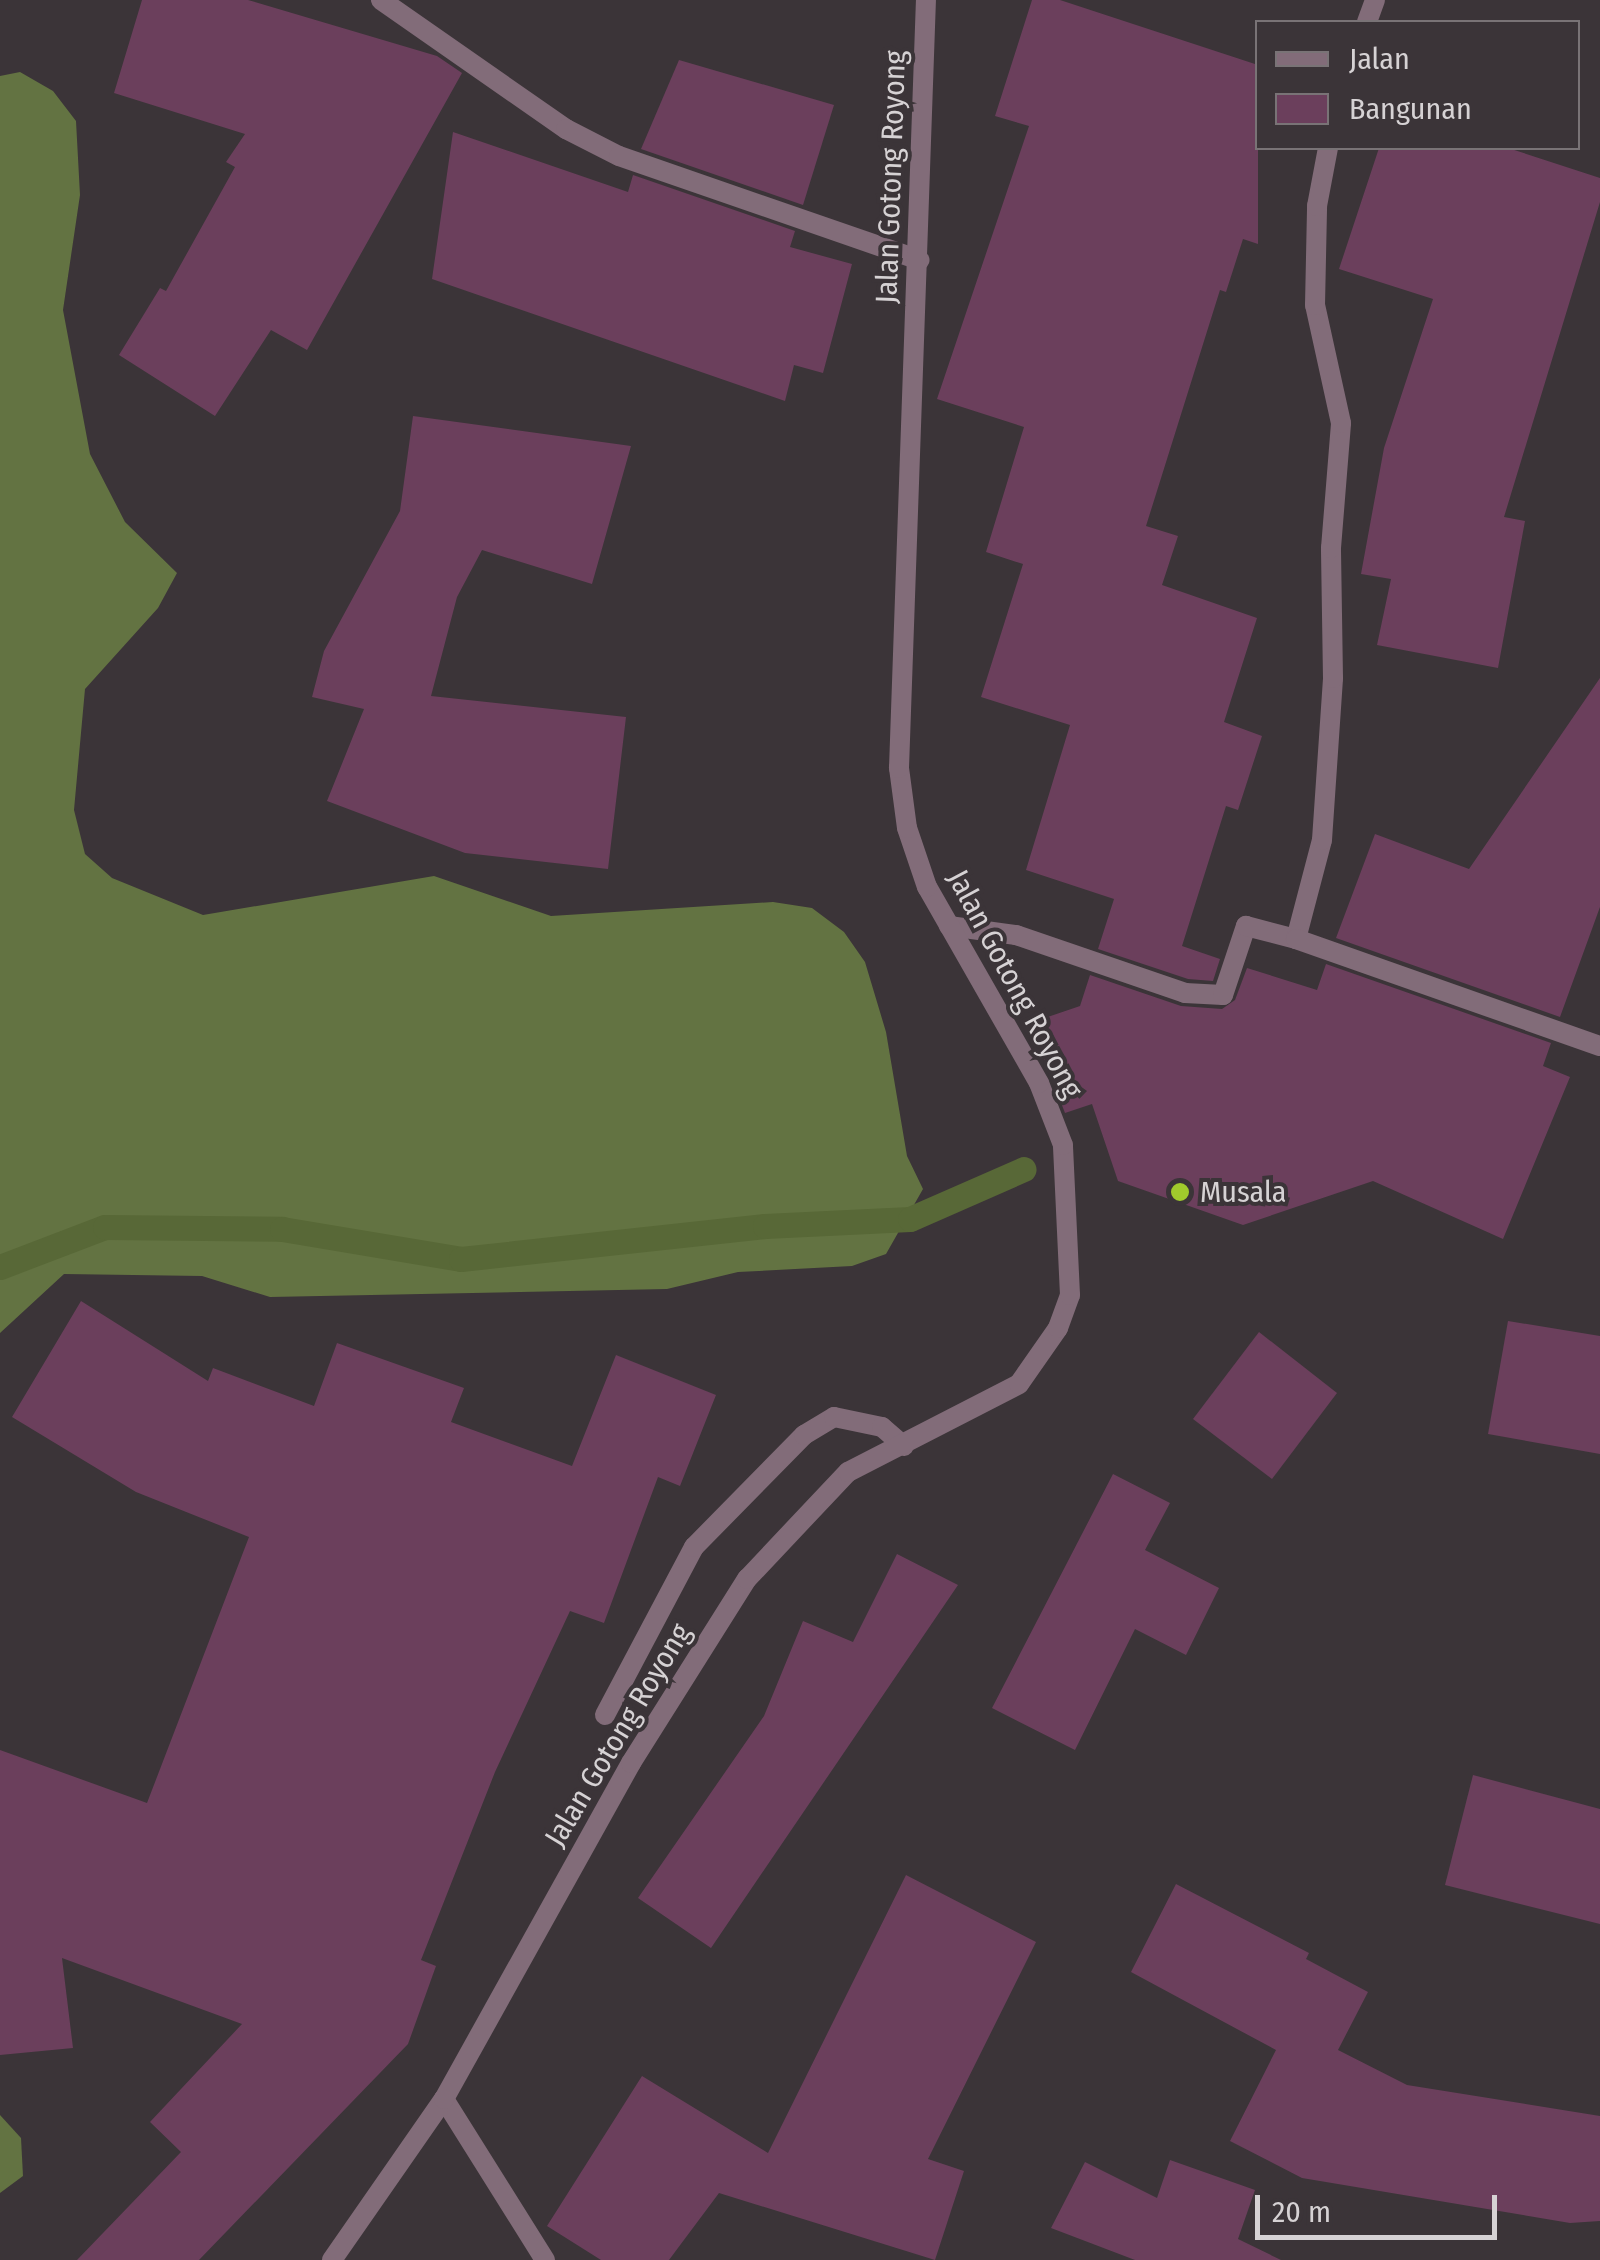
<!DOCTYPE html>
<html>
<head>
<meta charset="utf-8">
<style>
  body { margin:0 }
  #map { position:relative; width:1600px; height:2260px; overflow:hidden; background:#3b3438; font-family:"Fira Sans Condensed",sans-serif }
  div>[style] { position:absolute }
  [style*='--x'] { left:calc(var(--x)*1px); top:calc(var(--y)*1px); width:calc(var(--w)*1px); rotate:calc(var(--a)*1deg) }
  .forest>* { inset:0; background:#637342 }
  .stream>* { height:25px; margin:-12.5px; padding:0 12.5px; transform-origin:12.5px; border-radius:12.5px; background:#586837 }
  .building>* { inset:0; background:#6b3f5c }
  .lane>* { height:20px; margin:-10px; padding:0 10px; transform-origin:10px; border-radius:10px; background:#826c79 }
  .street>* { height:20px; margin:-10px; padding:0 10px; transform-origin:10px; border-radius:10px; background:#826c79 }
  .dots>* { width:28px; height:28px; translate:-50% -50%; box-sizing:border-box; border:5px solid #3b3438; border-radius:50% }
  span { translate:-50% -50%; white-space:nowrap; text-align:center; line-height:1.15; -webkit-text-stroke:8px #3b3438; paint-order:stroke }
  .street-label { font-size:30px; color:#d6d2d4 }
  .poi-label { font-size:30px; color:#d6d2d4 }
  .left { translate:0 -50%; text-align:left }
  .legend { position:absolute; left:1255px; top:20px; width:325px; height:130px; box-sizing:border-box; background:#3b3438; border:2px solid #797376; margin:0; padding:12px 18px; list-style:none; font-size:30px; color:#d6d2d4 }
  .legend li { display:flex; align-items:center; gap:20px; height:50px }
  .legend b { width:50px; border:2px solid #797376 }
  .scale { position:absolute; left:1255px; top:2195px; width:242px; height:45px; box-sizing:border-box; border:5px solid #d6d2d4; border-top:0; padding-left:12px; font-size:30px; line-height:35px; white-space:nowrap; color:#d6d2d4; -webkit-text-stroke:8px #3b3438; paint-order:stroke }
</style>
</head>
<body>
<div id="map">
  <div class="forest">
    <div style="clip-path:polygon(20px 72px,53px 91px,76px 121px,80px 195px,63px 310px,90px 454px,125px 522px,177px 573px,158px 608px,85px 689px,74px 810px,85px 854px,112px 878px,203px 915px,434px 876px,551px 916px,773px 902px,812px 908px,844px 932px,865px 962px,886px 1032px,907px 1156px,923px 1189px,886px 1254px,852px 1266px,738px 1272px,667px 1289px,270px 1297px,202px 1276px,64px 1274px,0 1333px,0 76px)"></div>
    <div style="clip-path:polygon(0 2115px,21px 2138px,23px 2176px,0 2193px)"></div>
  </div>
  <div class="stream">
    <div style="--x:0;--y:1267;--w:112;--a:-20.9"></div>
    <div style="--x:105;--y:1227;--w:177;--a:0.6"></div>
    <div style="--x:282;--y:1229;--w:181;--a:9.5"></div>
    <div style="--x:461;--y:1259;--w:306;--a:-6.2"></div>
    <div style="--x:765;--y:1226;--w:145;--a:-2.8"></div>
    <div style="--x:910;--y:1219;--w:124;--a:-23.7"></div>
  </div>
  <div class="building">
    <div style="clip-path:polygon(142px 0,248px 0,437px 56px,462px 73px,307px 350px,271px 330px,215px 416px,119px 355px,160px 288px,166px 291px,235px 167px,226px 162px,245px 134px,114px 93px)"></div>
    <div style="clip-path:polygon(1032px 0,1060px 0,1258px 65px,1258px 244px,1243px 239px,1226px 292px,1220px 290px,1146px 526px,1178px 536px,1162px 585px,1257px 618px,1224px 722px,1262px 736px,1238px 810px,1226px 806px,1182px 946px,1220px 959px,1213px 981px,1188px 979px,1098px 949px,1114px 899px,1026px 870px,1070px 725px,981px 697px,1023px 564px,986px 552px,1024px 427px,937px 399px,1029px 126px,995px 116px)"></div>
    <div style="clip-path:polygon(679px 60px,834px 105px,803px 205px,641px 149px)"></div>
    <div style="clip-path:polygon(453px 132px,628px 192px,633px 175px,795px 231px,790px 247px,852px 264px,823px 373px,794px 365px,785px 401px,432px 279px)"></div>
    <div style="clip-path:polygon(1379px 148px,1508px 148px,1600px 178px,1600px 202px,1504px 517px,1525px 521px,1498px 668px,1377px 645px,1391px 579px,1361px 574px,1384px 448px,1433px 299px,1339px 269px)"></div>
    <div style="clip-path:polygon(413px 416px,631px 446px,592px 584px,482px 550px,457px 597px,431px 696px,626px 717px,608px 869px,465px 853px,327px 801px,364px 709px,312px 697px,324px 651px,400px 511px)"></div>
    <div style="clip-path:polygon(1600px 678px,1600px 907px,1560px 1017px,1336px 938px,1375px 834px,1469px 869px)"></div>
    <div style="clip-path:polygon(1326px 964px,1551px 1043px,1543px 1066px,1570px 1077px,1503px 1239px,1373px 1181px,1243px 1225px,1118px 1181px,1092px 1104px,1065px 1113px,1030px 1023px,1080px 1006px,1090px 975px,1181px 1006px,1222px 1009px,1235px 1000px,1247px 968px,1317px 990px)"></div>
    <div style="clip-path:polygon(81px 1301px,208px 1381px,213px 1368px,314px 1406px,337px 1343px,464px 1388px,451px 1422px,572px 1466px,616px 1355px,716px 1395px,680px 1486px,658px 1477px,604px 1623px,570px 1611px,495px 1772px,421px 1960px,436px 1966px,408px 2044px,199px 2260px,77px 2260px,181px 2152px,150px 2122px,242px 2024px,62px 1958px,73px 2048px,0 2055px,0 1750px,147px 1803px,249px 1537px,136px 1492px,12px 1417px)"></div>
    <div style="clip-path:polygon(1508px 1321px,1600px 1336px,1600px 1454px,1488px 1434px)"></div>
    <div style="clip-path:polygon(1259px 1332px,1337px 1393px,1272px 1479px,1193px 1419px)"></div>
    <div style="clip-path:polygon(1113px 1474px,1170px 1503px,1145px 1550px,1219px 1588px,1186px 1655px,1135px 1629px,1075px 1750px,992px 1708px)"></div>
    <div style="clip-path:polygon(897px 1554px,958px 1585px,711px 1948px,638px 1898px,764px 1716px,803px 1621px,853px 1642px)"></div>
    <div style="clip-path:polygon(1473px 1775px,1600px 1809px,1600px 1924px,1445px 1885px)"></div>
    <div style="clip-path:polygon(906px 1875px,1036px 1942px,928px 2159px,964px 2171px,935px 2260px,719px 2193px,669px 2260px,601px 2260px,547px 2226px,642px 2076px,768px 2153px)"></div>
    <div style="clip-path:polygon(1176px 1884px,1309px 1953px,1306px 1959px,1368px 1992px,1338px 2050px,1407px 2085px,1600px 2116px,1600px 2221px,1570px 2223px,1302px 2178px,1230px 2141px,1276px 2050px,1131px 1972px)"></div>
    <div style="clip-path:polygon(1170px 2160px,1255px 2190px,1238px 2239px,1281px 2260px,1135px 2260px,1051px 2228px,1085px 2162px,1157px 2198px)"></div>
  </div>
  <div class="lane">
    <div style="--x:605;--y:1715;--w:190;--a:-62.1"></div>
    <div style="--x:694;--y:1547;--w:157;--a:-45.5"></div>
    <div style="--x:804;--y:1435;--w:35;--a:-31"></div>
    <div style="--x:834;--y:1417;--w:49;--a:11.8"></div>
    <div style="--x:882;--y:1427;--w:29;--a:41"></div>
  </div>
  <div class="street">
    <div style="--x:381;--y:0;--w:226;--a:34.9"></div>
    <div style="--x:566;--y:129;--w:59;--a:27"></div>
    <div style="--x:619;--y:156;--w:318;--a:19.1"></div>
    <div style="--x:1367;--y:22;--w:23;--a:-70"></div>
    <div style="--x:949;--y:926;--w:68;--a:7.7"></div>
    <div style="--x:1016;--y:935;--w:179;--a:18.9"></div>
    <div style="--x:1185;--y:993;--w:38;--a:3"></div>
    <div style="--x:1223;--y:995;--w:73;--a:-71.6"></div>
    <div style="--x:1246;--y:926;--w:52;--a:14.6"></div>
    <div style="--x:1296;--y:939;--w:102;--a:-75.3"></div>
    <div style="--x:1322;--y:840;--w:162;--a:-86.1"></div>
    <div style="--x:1333;--y:678;--w:130;--a:-90.9"></div>
    <div style="--x:1331;--y:548;--w:125;--a:-85.4"></div>
    <div style="--x:1341;--y:423;--w:121;--a:-102.4"></div>
    <div style="--x:1315;--y:305;--w:99;--a:-88.8"></div>
    <div style="--x:1317;--y:206;--w:59;--a:-79.3"></div>
    <div style="--x:1296;--y:939;--w:322;--a:19.4"></div>
    <div style="--x:444;--y:2099;--w:190;--a:57.9"></div>
    <div style="--x:332;--y:2260;--w:196;--a:-55.2"></div>
    <div style="--x:444;--y:2099;--w:385;--a:-60.9"></div>
    <div style="--x:631;--y:1763;--w:218;--a:-57.8"></div>
    <div style="--x:747;--y:1579;--w:147;--a:-46.7"></div>
    <div style="--x:848;--y:1472;--w:192;--a:-27.2"></div>
    <div style="--x:1019;--y:1384;--w:68;--a:-55.1"></div>
    <div style="--x:1058;--y:1328;--w:35;--a:-70"></div>
    <div style="--x:1070;--y:1295;--w:150;--a:-92.7"></div>
    <div style="--x:1063;--y:1145;--w:66;--a:-111.2"></div>
    <div style="--x:1039;--y:1083;--w:226;--a:-119.7"></div>
    <div style="--x:927;--y:887;--w:62;--a:-108.7"></div>
    <div style="--x:907;--y:828;--w:61;--a:-97.6"></div>
    <div style="--x:899;--y:768;--w:768;--a:-87.99"></div>
  </div>
  <div class="dots">
    <div style="left:1180px;top:1192px;background:#a0ca2c"></div>
  </div>
  <div class="street-label">
    <span style="left:891px;top:177px;rotate:-88deg">Jalan Gotong Royong</span>
    <span style="left:1015px;top:984px;rotate:62deg">Jalan Gotong Royong</span>
    <span style="left:618px;top:1735px;rotate:-59deg">Jalan Gotong Royong</span>
  </div>
  <div class="poi-label">
    <span class="left" style="left:1200px;top:1192px">Musala</span>
  </div>
  <ul class="legend">
  <li><b style="height:12px;background:#826c79"></b>Jalan</li>
  <li><b style="height:28px;background:#6b3f5c"></b>Bangunan</li>
  </ul>
  <div class="scale">20 m</div>
</div>
</body>
</html>
